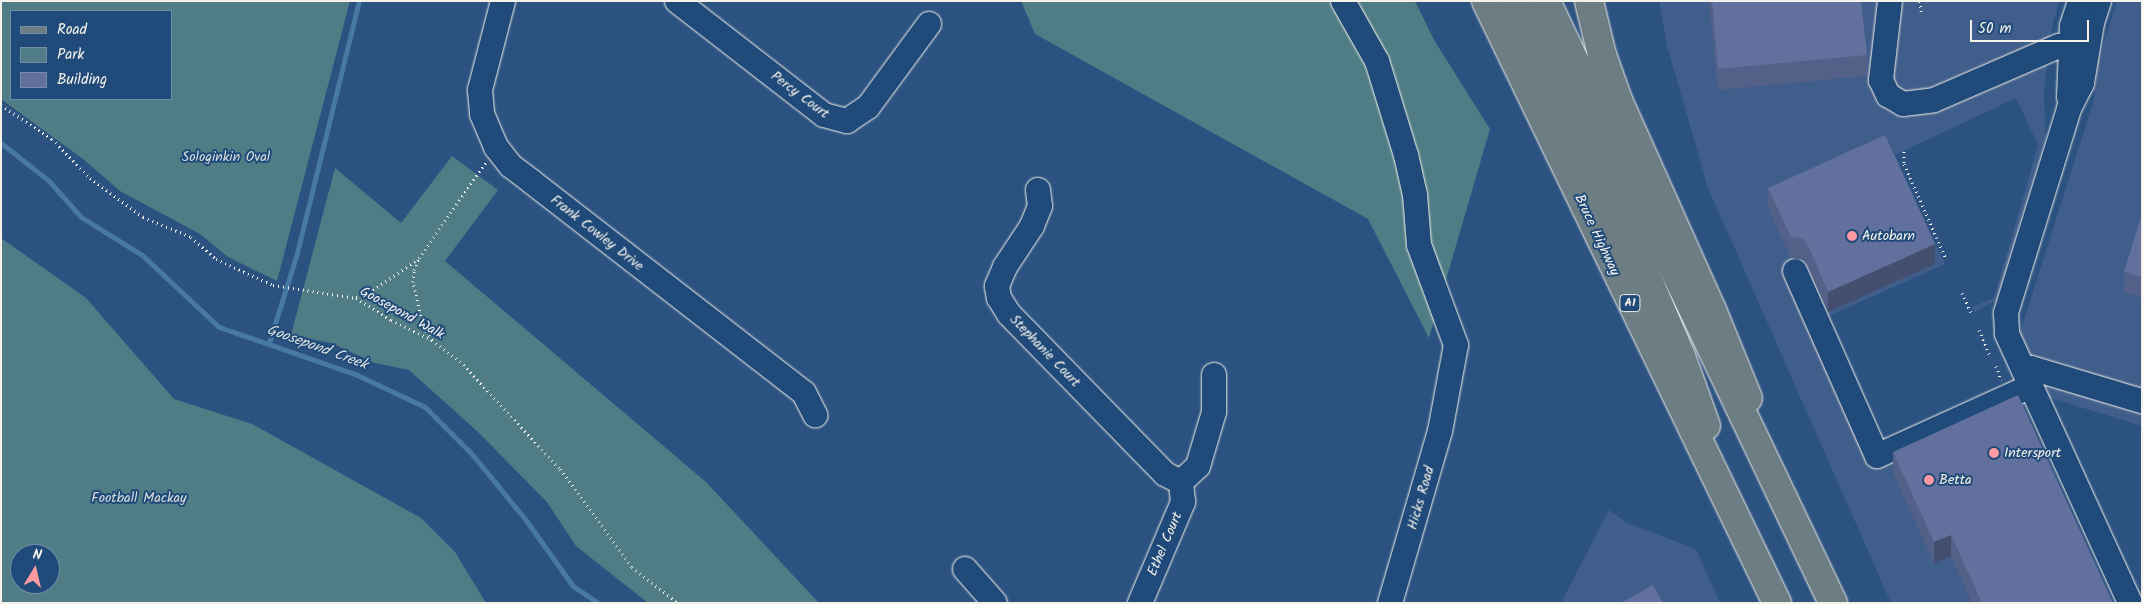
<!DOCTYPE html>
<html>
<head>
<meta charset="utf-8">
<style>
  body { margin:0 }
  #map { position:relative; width:2143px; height:604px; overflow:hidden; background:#2c5281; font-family:Kalam,sans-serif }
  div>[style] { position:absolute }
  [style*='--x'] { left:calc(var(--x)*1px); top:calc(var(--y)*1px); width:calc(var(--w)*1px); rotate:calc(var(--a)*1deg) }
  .built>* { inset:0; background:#405e8b }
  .green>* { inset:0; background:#4f7c85 }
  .stream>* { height:5px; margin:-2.5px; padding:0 2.5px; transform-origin:2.5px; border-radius:2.5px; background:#4878a4 }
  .path>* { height:3px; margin-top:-1.5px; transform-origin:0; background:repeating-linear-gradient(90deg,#f4f1e8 0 1px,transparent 0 5px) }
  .roads { filter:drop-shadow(0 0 1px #f4f1e8) drop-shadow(0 0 1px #f4f1e8) }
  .minor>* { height:24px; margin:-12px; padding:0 12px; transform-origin:12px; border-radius:12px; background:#1f4a7a }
  .major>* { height:28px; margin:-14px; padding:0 14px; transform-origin:14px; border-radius:14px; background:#6c7e84 }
  .highway>* { height:28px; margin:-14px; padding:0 14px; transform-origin:14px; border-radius:14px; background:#6c7e84 }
  .wall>* { inset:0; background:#536087 }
  .shaded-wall>* { inset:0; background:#444e6e }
  .building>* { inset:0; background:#61709d }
  .dots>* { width:14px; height:14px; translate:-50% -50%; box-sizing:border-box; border:2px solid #1f4a7a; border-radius:50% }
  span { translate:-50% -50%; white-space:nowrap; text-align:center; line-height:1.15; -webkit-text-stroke:4px #1f4a7a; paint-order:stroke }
  .shield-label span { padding:1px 4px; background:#1f4a7a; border:1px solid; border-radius:4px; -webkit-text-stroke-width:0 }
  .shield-label { font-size:12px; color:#f4f1e8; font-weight:700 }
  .street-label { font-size:14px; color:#f4f1e8 }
  .park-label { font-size:14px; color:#dbdfd9 }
  .poi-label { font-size:14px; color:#f4f1e8 }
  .left { translate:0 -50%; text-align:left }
  .water-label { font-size:15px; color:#dadfde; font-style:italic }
  .frame { position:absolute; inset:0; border:2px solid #f4f1e8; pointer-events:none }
  .legend { position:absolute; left:10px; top:10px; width:162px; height:90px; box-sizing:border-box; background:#1f4a7a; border:1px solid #748da6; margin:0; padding:6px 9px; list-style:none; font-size:15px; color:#f4f1e8 }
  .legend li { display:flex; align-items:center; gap:10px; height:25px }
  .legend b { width:25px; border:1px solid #748da6 }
  .north { position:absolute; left:10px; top:544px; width:50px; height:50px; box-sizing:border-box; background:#1f4a7a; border:1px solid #748da6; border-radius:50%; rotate:9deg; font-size:14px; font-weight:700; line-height:20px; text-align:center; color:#f4f1e8 }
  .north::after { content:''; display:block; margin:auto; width:18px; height:22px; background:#ff9aa2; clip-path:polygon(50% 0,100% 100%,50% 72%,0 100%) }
  .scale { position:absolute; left:1970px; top:20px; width:119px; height:22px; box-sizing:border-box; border:2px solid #f4f1e8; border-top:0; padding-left:6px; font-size:15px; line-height:18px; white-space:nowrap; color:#f4f1e8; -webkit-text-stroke:4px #1f4a7a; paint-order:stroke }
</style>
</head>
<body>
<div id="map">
  <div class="built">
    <div style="clip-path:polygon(1659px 1px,2059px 1px,2050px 35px,2044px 95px,2046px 138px,1997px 300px,1974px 312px,1972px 307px,1994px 298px,2038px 145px,2016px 98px,1895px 155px,1945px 264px,1822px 319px,1882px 461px,2017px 403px,2104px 603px,1891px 603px,1708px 188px,1667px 46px)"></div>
    <div style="clip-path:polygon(2117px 1px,2142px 1px,2142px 426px,2044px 396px,2018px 339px,2094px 100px,2097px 66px)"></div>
    <div style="clip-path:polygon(1609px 510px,1627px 523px,1696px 549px,1720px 603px,1561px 603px)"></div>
  </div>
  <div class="green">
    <div style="clip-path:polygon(evenodd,1px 1px,350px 1px,277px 281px,228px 257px,200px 234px,120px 191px,83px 159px,1px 99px,1px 1px,171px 11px,171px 99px,11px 99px,11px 11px,171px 11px)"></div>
    <div style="clip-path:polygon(1021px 1px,1415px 1px,1434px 40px,1490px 129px,1429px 338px,1368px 219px,1035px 34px)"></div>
    <div style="clip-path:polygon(452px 156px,498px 190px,445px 261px,706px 482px,819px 603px,648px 603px,576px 546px,547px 502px,478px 432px,409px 370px,375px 363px,331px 343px,291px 335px,335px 168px,401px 223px)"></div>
    <div style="clip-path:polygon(evenodd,1px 238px,86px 298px,174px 399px,252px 424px,421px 518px,455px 552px,486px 603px,1px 603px,1px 238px,20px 554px,50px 554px,50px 584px,20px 584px,20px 554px)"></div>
  </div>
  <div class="stream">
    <div style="--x:1;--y:143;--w:61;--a:38.4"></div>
    <div style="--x:49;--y:181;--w:48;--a:48.4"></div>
    <div style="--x:81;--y:217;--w:72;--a:31.9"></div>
    <div style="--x:142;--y:255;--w:105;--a:43.1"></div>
    <div style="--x:219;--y:327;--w:144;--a:19.1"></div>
    <div style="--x:355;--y:374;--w:77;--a:25.2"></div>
    <div style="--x:425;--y:407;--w:65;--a:45"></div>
    <div style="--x:471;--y:453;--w:85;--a:50.7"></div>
    <div style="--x:525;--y:519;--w:82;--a:54.4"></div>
    <div style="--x:573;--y:586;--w:30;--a:34"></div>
    <div style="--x:269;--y:343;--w:94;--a:-72.7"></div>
    <div style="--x:297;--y:253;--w:260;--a:-76.2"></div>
  </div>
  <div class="path">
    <div style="--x:1920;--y:1;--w:11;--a:85"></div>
    <div style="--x:1;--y:105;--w:61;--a:33.7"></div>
    <div style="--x:52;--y:139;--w:54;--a:45.7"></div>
    <div style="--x:90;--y:178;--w:66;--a:36.3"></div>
    <div style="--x:143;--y:217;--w:52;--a:22.6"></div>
    <div style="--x:191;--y:237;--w:33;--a:41"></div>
    <div style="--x:216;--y:259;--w:63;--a:24.5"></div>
    <div style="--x:273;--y:285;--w:84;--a:8.9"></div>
    <div style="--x:356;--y:298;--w:41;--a:32.2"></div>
    <div style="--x:391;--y:320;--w:46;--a:26"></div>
    <div style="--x:432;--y:340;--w:35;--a:37"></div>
    <div style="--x:460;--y:361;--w:147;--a:47.2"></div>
    <div style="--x:560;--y:469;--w:122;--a:53.7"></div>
    <div style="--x:632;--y:567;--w:58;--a:38"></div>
    <div style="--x:1904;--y:151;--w:13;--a:90"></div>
    <div style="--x:1904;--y:164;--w:104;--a:66.1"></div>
    <div style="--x:1962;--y:293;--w:21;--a:65"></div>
    <div style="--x:356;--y:297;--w:14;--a:-17"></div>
    <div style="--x:369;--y:293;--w:60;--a:-34.8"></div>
    <div style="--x:1979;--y:330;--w:26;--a:67"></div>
    <div style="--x:432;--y:340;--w:17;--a:-121"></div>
    <div style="--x:423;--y:325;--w:44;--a:-103.1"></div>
    <div style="--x:413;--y:282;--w:12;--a:-85"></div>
    <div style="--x:414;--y:270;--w:13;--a:-67"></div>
    <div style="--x:419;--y:258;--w:117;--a:-55.1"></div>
    <div style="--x:1996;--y:366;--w:15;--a:70"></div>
  </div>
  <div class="roads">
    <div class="minor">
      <div style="--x:503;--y:1;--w:92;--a:104.5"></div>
      <div style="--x:480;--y:90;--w:24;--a:85"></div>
      <div style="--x:482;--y:114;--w:36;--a:67"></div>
      <div style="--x:496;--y:147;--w:24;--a:52"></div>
      <div style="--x:511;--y:166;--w:26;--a:37"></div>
      <div style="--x:532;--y:182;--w:344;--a:37.8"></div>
      <div style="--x:804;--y:393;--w:25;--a:63"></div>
      <div style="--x:677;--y:1;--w:186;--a:37.8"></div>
      <div style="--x:824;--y:115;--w:24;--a:15"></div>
      <div style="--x:847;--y:121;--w:25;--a:-34"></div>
      <div style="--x:868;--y:107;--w:103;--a:-53.7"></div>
      <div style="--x:1343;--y:1;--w:69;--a:60.5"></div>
      <div style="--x:1377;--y:61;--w:98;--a:72.9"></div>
      <div style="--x:1406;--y:155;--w:41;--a:77.3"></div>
      <div style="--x:1415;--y:195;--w:50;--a:85.4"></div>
      <div style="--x:1419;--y:245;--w:107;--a:69.7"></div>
      <div style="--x:1456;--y:345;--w:87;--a:100.5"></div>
      <div style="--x:1440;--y:431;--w:179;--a:106.2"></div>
      <div style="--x:1890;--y:1;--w:80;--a:96.5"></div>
      <div style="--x:1881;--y:80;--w:17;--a:65"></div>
      <div style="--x:1888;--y:95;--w:17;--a:31"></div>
      <div style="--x:1903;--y:104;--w:31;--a:-7"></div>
      <div style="--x:1934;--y:100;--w:136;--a:-23.4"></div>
      <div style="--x:2059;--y:46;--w:29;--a:0"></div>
      <div style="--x:2099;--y:1;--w:23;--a:108"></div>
      <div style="--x:2092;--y:23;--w:61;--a:99.5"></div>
      <div style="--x:2082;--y:83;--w:29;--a:117"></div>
      <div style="--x:2069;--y:109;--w:214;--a:107.2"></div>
      <div style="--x:2006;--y:313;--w:21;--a:87"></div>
      <div style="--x:2007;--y:334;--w:296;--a:65.4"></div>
      <div style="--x:2069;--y:97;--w:71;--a:-87.6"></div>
      <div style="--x:2072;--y:26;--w:26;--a:-72"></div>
      <div style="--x:1038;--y:190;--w:16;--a:83"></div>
      <div style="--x:1040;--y:206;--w:22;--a:112"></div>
      <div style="--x:1032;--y:226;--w:49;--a:123.4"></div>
      <div style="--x:1005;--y:267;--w:21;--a:113"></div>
      <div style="--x:997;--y:286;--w:12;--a:81"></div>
      <div style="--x:999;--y:298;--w:19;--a:58"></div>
      <div style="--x:1009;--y:314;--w:223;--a:45.7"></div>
      <div style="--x:1165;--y:474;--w:18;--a:27"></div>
      <div style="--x:1795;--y:271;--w:202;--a:66.1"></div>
      <div style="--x:1877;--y:456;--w:169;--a:-24.4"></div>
      <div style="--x:2024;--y:370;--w:7;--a:-16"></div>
      <div style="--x:2031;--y:368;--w:116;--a:16.6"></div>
      <div style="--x:965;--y:569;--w:45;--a:48.6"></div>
      <div style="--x:1140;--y:603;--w:110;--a:-66.9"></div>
      <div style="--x:1183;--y:502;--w:20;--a:-96"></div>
      <div style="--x:1181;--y:482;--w:23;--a:-43"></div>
      <div style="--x:1198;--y:466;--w:56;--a:-73.5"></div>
      <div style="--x:1214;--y:412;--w:37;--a:-90"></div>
    </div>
    <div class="major">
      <div style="--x:1589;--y:1;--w:56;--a:76.5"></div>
      <div style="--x:1602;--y:55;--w:48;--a:70.4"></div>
      <div style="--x:1618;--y:100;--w:230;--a:65.9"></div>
      <div style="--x:1712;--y:310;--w:95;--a:67.8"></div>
    </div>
    <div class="highway">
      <div style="--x:1486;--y:1;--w:669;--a:64.2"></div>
      <div style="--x:1516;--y:1;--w:280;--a:64.4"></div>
      <div style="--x:1637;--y:254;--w:111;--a:66.7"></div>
      <div style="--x:1681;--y:356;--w:74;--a:70.3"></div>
      <div style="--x:1546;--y:1;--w:667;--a:64.51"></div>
    </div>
  </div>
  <div class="wall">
    <div style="clip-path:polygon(1709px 1px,1861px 1px,1867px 55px,1867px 76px,1718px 90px)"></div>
    <div style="clip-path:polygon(1768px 188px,1935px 264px,1828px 312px,1808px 265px,1803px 260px,1791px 258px,1768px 208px)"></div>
    <div style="clip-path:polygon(2142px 214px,2142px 298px,2124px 292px,2124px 272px)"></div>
    <div style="clip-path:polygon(1893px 452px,2113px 603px,1972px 603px,1951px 556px,1934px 563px,1893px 473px)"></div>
  </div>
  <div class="shaded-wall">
    <div style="clip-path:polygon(1935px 244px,1935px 264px,1828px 312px,1828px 292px)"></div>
    <div style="clip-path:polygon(1951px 535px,1951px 556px,1934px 563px,1934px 542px)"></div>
  </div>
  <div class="building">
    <div style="clip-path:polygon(1712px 1px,1861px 1px,1867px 55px,1718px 69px)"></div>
    <div style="clip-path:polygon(1885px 135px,1935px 244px,1828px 292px,1808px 245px,1803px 239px,1791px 237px,1768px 188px)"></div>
    <div style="clip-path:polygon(2142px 214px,2142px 277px,2124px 272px)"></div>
    <div style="clip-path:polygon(2018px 395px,2113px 603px,1982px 603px,1951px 535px,1934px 542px,1893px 452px)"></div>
    <div style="clip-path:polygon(1653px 585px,1663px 603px,1621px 603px)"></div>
  </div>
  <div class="dots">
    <div style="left:1852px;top:236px;background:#ff9aa2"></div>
    <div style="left:1994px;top:453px;background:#ff9aa2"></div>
    <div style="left:1929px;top:480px;background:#ff9aa2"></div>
  </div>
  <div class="shield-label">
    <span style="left:1630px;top:303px">A1</span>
  </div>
  <div class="street-label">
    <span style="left:800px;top:95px;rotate:37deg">Percy Court</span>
    <span style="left:597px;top:233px;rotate:38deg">Frank Cowley Drive</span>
    <span style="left:1597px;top:235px;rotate:65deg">Bruce Highway</span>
    <span style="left:402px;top:313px;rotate:29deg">Goosepond Walk</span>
    <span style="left:1045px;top:351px;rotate:46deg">Stephanie Court</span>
    <span style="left:1421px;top:498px;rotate:-74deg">Hicks Road</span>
    <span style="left:1165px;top:544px;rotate:-67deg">Ethel Court</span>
  </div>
  <div class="park-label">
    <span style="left:226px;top:157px">Sologinkin Oval</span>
    <span style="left:139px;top:498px">Football Mackay</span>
  </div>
  <div class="poi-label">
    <span class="left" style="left:1862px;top:236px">Autobarn</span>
    <span class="left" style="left:2004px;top:453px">Intersport</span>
    <span class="left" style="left:1939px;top:480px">Betta</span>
  </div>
  <div class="water-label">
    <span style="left:317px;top:348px;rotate:20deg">Goosepond Creek</span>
  </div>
  <div class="frame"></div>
  <ul class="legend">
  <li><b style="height:6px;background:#6c7e84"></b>Road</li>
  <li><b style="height:14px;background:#4f7c85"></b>Park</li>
  <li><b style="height:14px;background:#61709d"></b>Building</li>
  </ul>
  <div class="north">N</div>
  <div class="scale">50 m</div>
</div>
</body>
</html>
